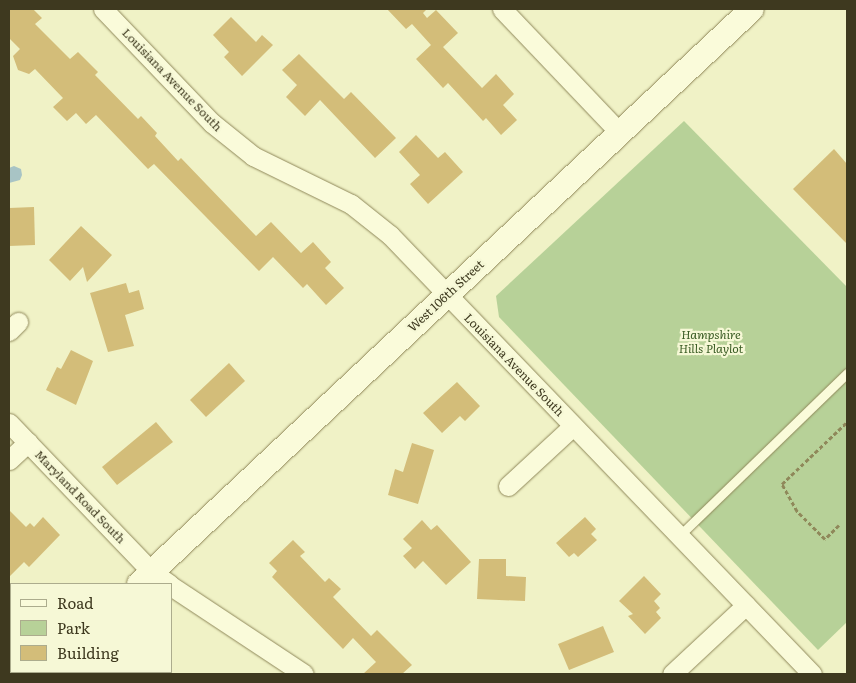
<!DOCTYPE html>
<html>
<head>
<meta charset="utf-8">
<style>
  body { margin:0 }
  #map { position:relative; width:856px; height:683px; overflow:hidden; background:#f0f2c6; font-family:Literata,serif }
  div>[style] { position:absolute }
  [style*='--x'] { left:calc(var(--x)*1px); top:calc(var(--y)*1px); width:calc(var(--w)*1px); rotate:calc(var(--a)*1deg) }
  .green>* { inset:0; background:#b7d198 }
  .water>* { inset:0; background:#a8c4c5 }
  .building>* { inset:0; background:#d3bd79 }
  .path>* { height:3px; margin-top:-1.5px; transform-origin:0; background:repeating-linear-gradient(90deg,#8f885a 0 4px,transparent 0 6.5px) }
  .roads { filter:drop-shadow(0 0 1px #8f885a) drop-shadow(0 0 1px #8f885a) }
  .service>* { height:9px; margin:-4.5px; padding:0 4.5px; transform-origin:4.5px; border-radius:4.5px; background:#fafbda }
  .minor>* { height:19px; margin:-9.5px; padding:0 9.5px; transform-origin:9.5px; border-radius:9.5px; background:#fafbda }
  .tertiary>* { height:24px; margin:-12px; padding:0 12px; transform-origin:12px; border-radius:12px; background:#fafbda }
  span { translate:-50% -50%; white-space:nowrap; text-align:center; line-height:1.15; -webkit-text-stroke:4.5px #f6f8d6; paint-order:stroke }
  .street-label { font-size:12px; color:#3e391f }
  .park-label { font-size:12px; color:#3a5c24; font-style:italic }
  .frame { position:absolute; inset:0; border:10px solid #3e391f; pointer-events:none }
  .legend { position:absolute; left:10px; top:583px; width:162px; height:90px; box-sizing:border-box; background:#f6f8d6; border:1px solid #acac8d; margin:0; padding:6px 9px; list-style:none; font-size:15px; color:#3e391f }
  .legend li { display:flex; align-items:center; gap:10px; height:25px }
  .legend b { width:25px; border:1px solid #acac8d }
</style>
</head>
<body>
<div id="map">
  <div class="green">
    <div style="clip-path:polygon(684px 121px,847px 287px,847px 622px,818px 650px,499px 317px,496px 296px)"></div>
  </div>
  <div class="water">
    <div style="clip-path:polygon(14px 166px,21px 169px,22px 175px,20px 180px,9px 183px,9px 168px)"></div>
  </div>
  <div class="building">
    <div style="clip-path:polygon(9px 9px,33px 9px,42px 18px,35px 24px,70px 59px,78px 52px,98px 72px,95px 75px,138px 119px,141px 116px,157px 133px,155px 136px,178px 161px,181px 158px,256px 236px,271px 222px,301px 253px,313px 242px,331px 262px,325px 268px,344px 288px,326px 305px,307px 284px,303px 288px,273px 257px,259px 271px,154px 164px,148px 169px,96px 115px,86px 124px,76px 113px,67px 121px,53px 107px,63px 98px,35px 69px,29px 74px,18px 70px,13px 56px,20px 49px,9px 38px)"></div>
    <div style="clip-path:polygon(387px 9px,427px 9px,423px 13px,427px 18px,436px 10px,458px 33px,443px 47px,482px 88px,496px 74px,514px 94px,503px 105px,517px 120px,501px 135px,486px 118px,483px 121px,448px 83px,443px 88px,416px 59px,431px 45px,412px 24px,406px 29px)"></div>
    <div style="clip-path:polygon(231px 17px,256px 42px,262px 35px,273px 45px,242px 76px,224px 57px,229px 52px,213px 35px)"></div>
    <div style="clip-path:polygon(299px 54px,344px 99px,351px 92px,396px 138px,375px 158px,320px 100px,305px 116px,286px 97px,297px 85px,282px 70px)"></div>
    <div style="clip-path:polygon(416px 135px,438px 158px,445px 152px,463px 172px,428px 204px,410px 184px,420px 175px,399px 152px)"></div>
    <div style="clip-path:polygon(834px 149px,847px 164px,847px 244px,793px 189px)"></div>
    <div style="clip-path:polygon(34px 207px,35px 245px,9px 246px,9px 208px)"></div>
    <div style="clip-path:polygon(81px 226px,112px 255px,87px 282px,83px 267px,70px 281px,49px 260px)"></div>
    <div style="clip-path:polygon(126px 283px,129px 293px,139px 290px,144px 309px,125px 315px,134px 346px,108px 352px,90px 293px)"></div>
    <div style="clip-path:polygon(71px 350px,93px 361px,76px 405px,46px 390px,57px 367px,61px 369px)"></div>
    <div style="clip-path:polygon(229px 363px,245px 381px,206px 417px,190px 400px)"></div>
    <div style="clip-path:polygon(457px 382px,480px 406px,465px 421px,460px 416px,442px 433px,423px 413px)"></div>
    <div style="clip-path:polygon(156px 422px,173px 442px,117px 485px,102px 467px)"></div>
    <div style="clip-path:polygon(412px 443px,434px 450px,418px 504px,388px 495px,395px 469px,403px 472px)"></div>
    <div style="clip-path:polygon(9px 510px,26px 527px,30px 523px,34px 527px,43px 517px,60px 535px,29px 567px,24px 562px,9px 577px)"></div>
    <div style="clip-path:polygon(585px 517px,596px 529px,591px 534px,597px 540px,578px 557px,574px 553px,569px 557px,556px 543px)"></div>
    <div style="clip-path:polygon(422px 520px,431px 530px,437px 525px,471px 562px,446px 585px,423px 561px,415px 569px,403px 556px,412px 548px,403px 539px)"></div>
    <div style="clip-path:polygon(293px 540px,305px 552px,300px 556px,325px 582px,329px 578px,341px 589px,333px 597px,371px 636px,377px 630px,412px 665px,402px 674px,363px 674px,376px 662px,353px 638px,343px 649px,272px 577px,277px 571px,269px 563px)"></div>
    <div style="clip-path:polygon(479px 559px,506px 559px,506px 576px,526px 577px,525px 601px,477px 599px)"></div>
    <div style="clip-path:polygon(644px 576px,661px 594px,654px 601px,660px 608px,656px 612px,661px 618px,645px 634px,628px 616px,633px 614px,619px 601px)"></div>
    <div style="clip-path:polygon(603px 626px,614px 652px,569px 670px,558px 644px)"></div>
  </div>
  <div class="path">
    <div style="--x:839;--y:525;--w:20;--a:135"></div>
    <div style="--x:825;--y:539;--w:40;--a:-135"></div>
    <div style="--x:797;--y:511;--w:31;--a:-119"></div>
    <div style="--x:782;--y:484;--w:90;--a:-43.6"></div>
  </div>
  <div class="roads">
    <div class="service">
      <div style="--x:679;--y:536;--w:234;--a:-44.1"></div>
    </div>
    <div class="minor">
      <div style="--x:103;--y:9;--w:158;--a:46.3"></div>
      <div style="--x:212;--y:123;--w:53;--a:38.8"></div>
      <div style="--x:253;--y:156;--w:109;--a:26.1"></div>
      <div style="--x:351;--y:204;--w:50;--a:38.5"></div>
      <div style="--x:390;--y:235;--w:609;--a:46.13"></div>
      <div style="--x:502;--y:9;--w:171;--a:46.4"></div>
      <div style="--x:9;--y:331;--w:13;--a:-45"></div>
      <div style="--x:9;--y:423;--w:207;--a:46.2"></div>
      <div style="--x:152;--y:572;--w:21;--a:35"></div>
      <div style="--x:9;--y:460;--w:26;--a:-43"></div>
      <div style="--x:508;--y:486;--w:88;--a:-42.7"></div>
      <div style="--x:171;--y:586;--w:159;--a:33.5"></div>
      <div style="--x:672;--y:674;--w:101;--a:-43"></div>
    </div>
    <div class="tertiary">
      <div style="--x:139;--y:584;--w:840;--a:-43.17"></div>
      <div style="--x:44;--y:674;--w:3;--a:-45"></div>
    </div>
  </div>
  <div class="street-label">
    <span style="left:172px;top:80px;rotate:46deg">Louisiana Avenue South</span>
    <span style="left:446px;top:296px;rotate:-43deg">West 106th Street</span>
    <span style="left:514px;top:365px;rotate:46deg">Louisiana Avenue South</span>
    <span style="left:80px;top:497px;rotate:46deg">Maryland Road South</span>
  </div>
  <div class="park-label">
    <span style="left:711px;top:342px">Hampshire<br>Hills Playlot</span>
  </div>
  <div class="frame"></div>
  <ul class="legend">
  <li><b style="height:6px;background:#fafbda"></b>Road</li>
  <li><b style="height:14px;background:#b7d198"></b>Park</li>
  <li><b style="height:14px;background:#d3bd79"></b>Building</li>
  </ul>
</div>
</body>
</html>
